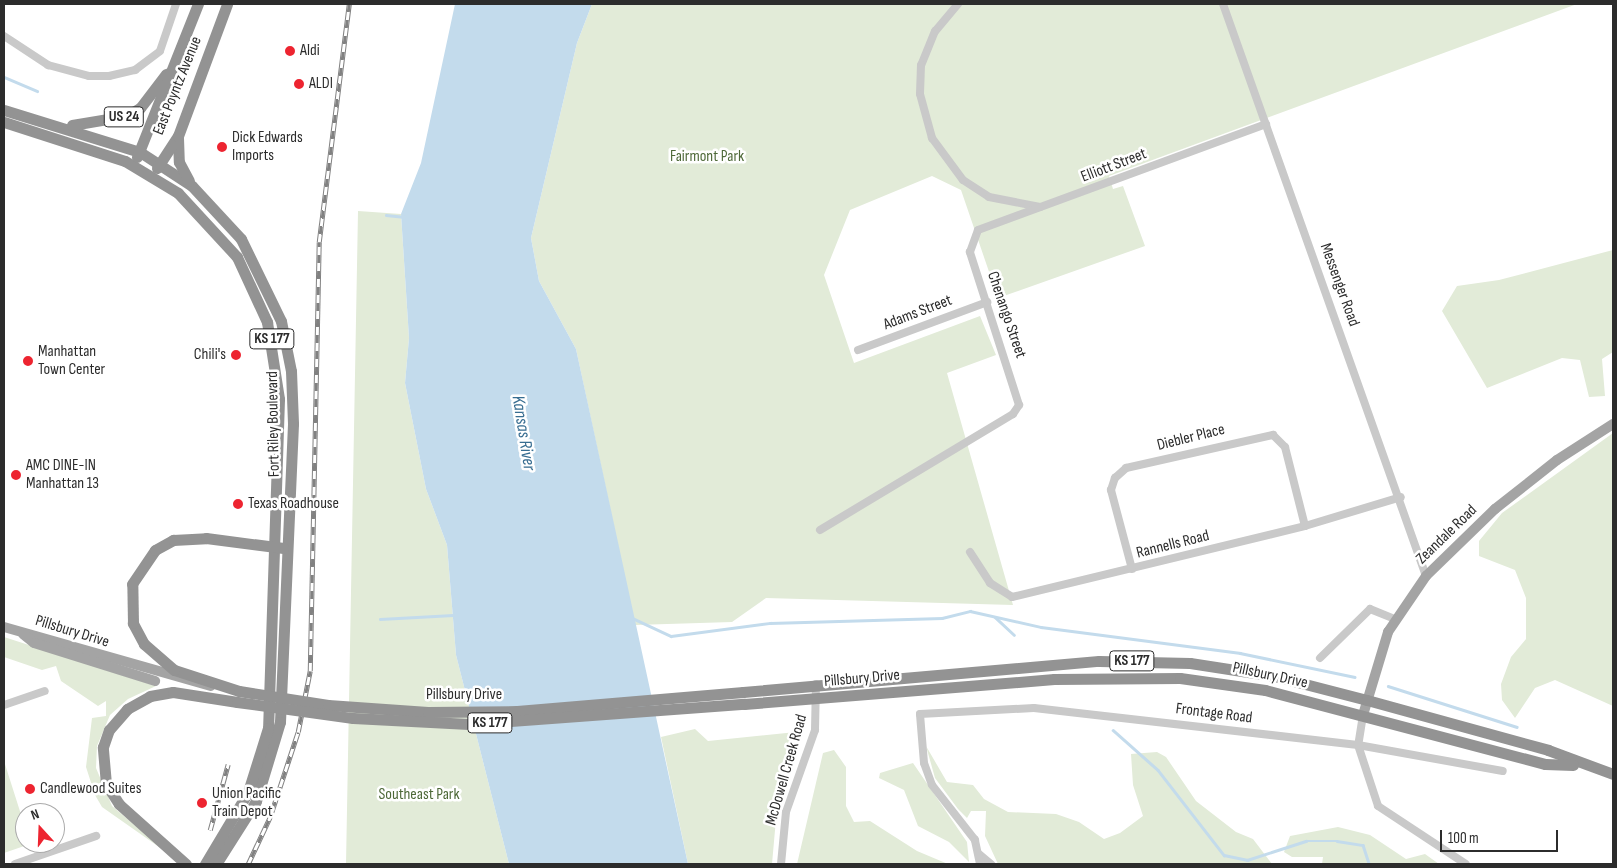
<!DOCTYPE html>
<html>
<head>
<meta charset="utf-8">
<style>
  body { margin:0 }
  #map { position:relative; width:1617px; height:868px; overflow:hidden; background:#fff; font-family:"Sofia Sans Condensed",sans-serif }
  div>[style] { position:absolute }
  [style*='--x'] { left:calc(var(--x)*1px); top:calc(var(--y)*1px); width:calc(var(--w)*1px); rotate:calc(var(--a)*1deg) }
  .green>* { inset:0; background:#e2ebd8 }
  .water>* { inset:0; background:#c3dbec }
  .stream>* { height:2.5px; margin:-1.25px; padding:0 1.25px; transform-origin:1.25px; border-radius:1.25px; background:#c3dbec }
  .minor>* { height:8px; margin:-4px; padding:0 4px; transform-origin:4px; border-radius:4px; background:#c9c9c9 }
  .major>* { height:10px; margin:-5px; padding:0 5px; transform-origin:5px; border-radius:5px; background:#a4a4a4 }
  .highway>* { height:11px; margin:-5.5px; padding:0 5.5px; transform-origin:5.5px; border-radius:5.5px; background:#939393 }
  .rail>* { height:4.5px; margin-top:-2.25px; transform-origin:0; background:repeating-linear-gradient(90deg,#fff 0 8px,#818181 0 16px); box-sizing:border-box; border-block:1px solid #818181 }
  .highway-bridge>* { height:11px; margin:-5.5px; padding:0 5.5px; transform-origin:5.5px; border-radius:5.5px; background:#939393 }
  .dots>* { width:14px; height:14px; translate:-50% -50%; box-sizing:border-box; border:2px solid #fff; border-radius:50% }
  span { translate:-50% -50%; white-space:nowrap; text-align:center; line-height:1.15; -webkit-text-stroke:5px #fff; paint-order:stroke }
  .shield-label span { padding:1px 4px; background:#fff; border:1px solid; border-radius:4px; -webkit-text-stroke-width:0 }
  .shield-label { font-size:15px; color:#2c2c2c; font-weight:700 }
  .poi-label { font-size:16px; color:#2c2c2c }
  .left { translate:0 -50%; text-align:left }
  .right { translate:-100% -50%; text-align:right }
  .street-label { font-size:16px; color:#2c2c2c }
  .park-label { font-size:16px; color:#4e6938 }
  .water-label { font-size:18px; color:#376d91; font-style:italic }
  .frame { position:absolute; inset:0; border:5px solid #2c2c2c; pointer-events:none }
  .north { position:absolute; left:15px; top:803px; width:50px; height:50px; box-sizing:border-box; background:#fff; border:1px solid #ababab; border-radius:50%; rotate:340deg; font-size:14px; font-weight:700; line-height:20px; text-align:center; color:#2c2c2c }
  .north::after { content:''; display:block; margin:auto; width:18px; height:22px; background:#ed2430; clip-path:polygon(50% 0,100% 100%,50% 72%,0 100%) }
  .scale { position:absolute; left:1440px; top:830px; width:118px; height:22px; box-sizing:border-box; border:2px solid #2c2c2c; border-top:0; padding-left:6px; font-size:15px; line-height:18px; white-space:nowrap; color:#2c2c2c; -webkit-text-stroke:4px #fff; paint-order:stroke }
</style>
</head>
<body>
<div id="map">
  <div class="green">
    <div style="clip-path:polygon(592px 4px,1577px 4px,1109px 176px,1113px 189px,1123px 186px,1145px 246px,998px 298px,961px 190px,932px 176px,850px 210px,824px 275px,854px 363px,980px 316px,996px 355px,947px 373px,1013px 605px,766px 598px,732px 622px,635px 625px,576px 349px,539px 281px,531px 238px,577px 43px)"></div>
    <div style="clip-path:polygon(358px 211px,401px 214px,409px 338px,405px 383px,426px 489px,447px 545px,456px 655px,509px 864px,346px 864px)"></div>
    <div style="clip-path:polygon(1613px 250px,1613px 352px,1602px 359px,1605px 396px,1589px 397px,1580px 360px,1562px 358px,1487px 388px,1442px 311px,1457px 286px,1499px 280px)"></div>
    <div style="clip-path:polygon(1613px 433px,1613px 706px,1555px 680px,1535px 688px,1515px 718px,1502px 700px,1501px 684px,1511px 657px,1526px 639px,1526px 598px,1515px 570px,1479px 556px,1479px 541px,1502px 513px)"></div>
    <div style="clip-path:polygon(4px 637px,156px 686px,128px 699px,110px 715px,97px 746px,96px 768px,112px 806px,169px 854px,102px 807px,95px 795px,86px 767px,92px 718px,106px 716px,106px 701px,98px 706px,61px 681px,56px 666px,42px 670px,4px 657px)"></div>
    <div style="clip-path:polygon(695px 729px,708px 741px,796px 732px,779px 785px,772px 864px,688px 864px,661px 737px)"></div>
    <div style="clip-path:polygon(926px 746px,947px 782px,973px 785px,984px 799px,1008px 812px,1056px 814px,1079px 822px,1104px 839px,1120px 833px,1143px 816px,1133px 785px,1131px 754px,1157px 752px,1166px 757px,1196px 801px,1236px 832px,1253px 839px,1272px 864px,998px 864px,985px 836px,986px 811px,971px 811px,967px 818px,958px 809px,935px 778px)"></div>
    <div style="clip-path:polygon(834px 750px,846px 767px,846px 806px,854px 822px,870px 821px,917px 851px,948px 864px,797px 864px,823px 753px)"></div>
    <div style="clip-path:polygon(4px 761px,25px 827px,25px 843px,30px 844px,4px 853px)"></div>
    <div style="clip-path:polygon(913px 763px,967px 842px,969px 862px,949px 842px,918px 826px,904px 790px,879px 778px,880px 773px)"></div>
    <div style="clip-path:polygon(1338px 827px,1370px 835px,1406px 859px,1425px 854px,1439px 864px,1322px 864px,1323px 857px,1292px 857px,1284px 852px,1290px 836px)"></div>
  </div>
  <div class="water">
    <div style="clip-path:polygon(455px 4px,592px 4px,577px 43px,531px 238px,539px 281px,576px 349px,688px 864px,509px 864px,456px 655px,447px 545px,426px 489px,405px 383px,409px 338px,401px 214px,421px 163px)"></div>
  </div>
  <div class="stream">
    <div style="--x:4;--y:77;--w:36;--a:23"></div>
    <div style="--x:386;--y:215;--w:19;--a:6"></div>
    <div style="--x:630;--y:617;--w:45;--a:24.9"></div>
    <div style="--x:671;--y:636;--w:100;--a:-7.5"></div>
    <div style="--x:770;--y:623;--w:172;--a:-1.7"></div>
    <div style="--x:942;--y:618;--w:29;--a:-14"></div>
    <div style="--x:970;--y:611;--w:73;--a:12.7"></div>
    <div style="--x:1041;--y:627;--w:201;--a:7.4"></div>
    <div style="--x:1240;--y:653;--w:117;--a:11.8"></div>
    <div style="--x:995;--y:617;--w:26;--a:43"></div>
    <div style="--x:380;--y:619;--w:73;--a:-3.1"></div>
    <div style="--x:1388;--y:686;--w:135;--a:17.6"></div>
    <div style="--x:1113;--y:730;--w:60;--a:41.6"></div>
    <div style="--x:1158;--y:770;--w:108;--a:52.2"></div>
    <div style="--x:1224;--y:855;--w:24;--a:12"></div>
    <div style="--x:1247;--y:860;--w:62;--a:-17.9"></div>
    <div style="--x:1306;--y:841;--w:31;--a:0"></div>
    <div style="--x:1337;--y:841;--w:26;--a:9"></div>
    <div style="--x:1363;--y:845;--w:20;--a:72"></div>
  </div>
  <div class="minor">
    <div style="--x:958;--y:4;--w:35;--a:130"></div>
    <div style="--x:935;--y:31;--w:37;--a:112"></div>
    <div style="--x:921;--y:65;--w:29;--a:92"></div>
    <div style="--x:920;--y:94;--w:46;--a:74.7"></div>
    <div style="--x:932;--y:138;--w:52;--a:53.6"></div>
    <div style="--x:963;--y:180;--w:31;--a:33"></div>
    <div style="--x:989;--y:197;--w:52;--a:11.1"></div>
    <div style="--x:1223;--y:4;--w:607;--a:70.46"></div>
    <div style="--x:4;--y:36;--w:53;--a:33.4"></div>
    <div style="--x:48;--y:65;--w:42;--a:15"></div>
    <div style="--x:89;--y:76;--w:20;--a:0"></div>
    <div style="--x:109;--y:76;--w:27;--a:-13"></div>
    <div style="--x:135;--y:70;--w:31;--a:-37"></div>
    <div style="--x:160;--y:51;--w:50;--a:-71.2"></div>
    <div style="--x:858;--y:350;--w:138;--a:-20.4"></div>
    <div style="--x:820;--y:530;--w:225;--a:-31"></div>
    <div style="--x:1013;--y:414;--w:11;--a:-56"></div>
    <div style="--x:1019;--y:405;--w:161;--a:-107.8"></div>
    <div style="--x:970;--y:252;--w:23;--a:-70"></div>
    <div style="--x:978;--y:230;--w:307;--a:-20.2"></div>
    <div style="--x:970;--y:552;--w:37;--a:57"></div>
    <div style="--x:990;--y:583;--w:26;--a:32"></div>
    <div style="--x:1012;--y:597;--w:301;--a:-13.6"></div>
    <div style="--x:1305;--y:526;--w:100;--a:-16.8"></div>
    <div style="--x:1132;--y:569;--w:82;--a:-104.9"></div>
    <div style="--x:1111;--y:490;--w:13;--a:-72"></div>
    <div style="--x:1115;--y:478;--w:15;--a:-42"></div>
    <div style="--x:1126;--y:468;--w:151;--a:-12.7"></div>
    <div style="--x:1273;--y:435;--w:17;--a:45"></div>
    <div style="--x:1285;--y:447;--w:81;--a:75.8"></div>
    <div style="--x:1320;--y:658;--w:70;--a:-44.4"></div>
    <div style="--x:1370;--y:609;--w:27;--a:22"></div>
    <div style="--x:4;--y:705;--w:43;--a:-18.9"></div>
    <div style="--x:1363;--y:715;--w:30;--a:99"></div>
    <div style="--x:1358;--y:745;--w:64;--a:71.8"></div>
    <div style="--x:1378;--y:806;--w:105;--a:33.4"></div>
    <div style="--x:979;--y:854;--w:16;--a:40"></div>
    <div style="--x:15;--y:864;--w:86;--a:-19.1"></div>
    <div style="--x:781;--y:864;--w:52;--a:-84.5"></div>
    <div style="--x:786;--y:812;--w:87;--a:-70.5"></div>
    <div style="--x:815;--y:730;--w:46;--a:-88.8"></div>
    <div style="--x:980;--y:864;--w:25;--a:-102"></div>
    <div style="--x:975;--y:840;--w:70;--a:-128"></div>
    <div style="--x:932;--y:785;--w:23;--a:-110"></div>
    <div style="--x:924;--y:763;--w:49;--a:-94.7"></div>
    <div style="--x:920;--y:714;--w:114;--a:-3"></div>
    <div style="--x:1034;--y:708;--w:326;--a:6.5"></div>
    <div style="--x:1358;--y:745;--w:147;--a:10.2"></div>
  </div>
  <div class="major">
    <div style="--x:4;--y:627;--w:215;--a:15.9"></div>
    <div style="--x:23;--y:634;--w:14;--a:39"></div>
    <div style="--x:34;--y:643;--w:127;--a:17.4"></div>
    <div style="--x:1363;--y:715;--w:87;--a:-73.2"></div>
    <div style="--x:1388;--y:632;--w:68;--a:-55.8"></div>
    <div style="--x:1426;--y:576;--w:96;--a:-44.2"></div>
    <div style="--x:1495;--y:509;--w:79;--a:-38.3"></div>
    <div style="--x:1557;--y:460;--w:67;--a:-32.7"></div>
  </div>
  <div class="highway">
    <div style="--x:4;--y:110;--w:142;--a:17.2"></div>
    <div style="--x:140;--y:152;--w:62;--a:33.2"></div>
    <div style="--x:192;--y:186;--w:72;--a:47.2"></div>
    <div style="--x:241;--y:239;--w:91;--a:64"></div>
    <div style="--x:281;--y:321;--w:51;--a:78.7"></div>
    <div style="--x:291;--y:371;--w:53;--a:87.8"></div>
    <div style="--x:293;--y:424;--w:298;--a:92.5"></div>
    <div style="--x:280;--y:722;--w:83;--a:106.9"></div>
    <div style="--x:256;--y:801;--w:75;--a:122.4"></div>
    <div style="--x:4;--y:122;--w:127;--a:17.9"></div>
    <div style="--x:125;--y:161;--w:62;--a:31.1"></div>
    <div style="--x:178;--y:193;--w:87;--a:47.3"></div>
    <div style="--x:237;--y:257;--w:72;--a:65.2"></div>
    <div style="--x:267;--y:322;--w:78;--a:81.1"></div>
    <div style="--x:279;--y:399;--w:329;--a:91.9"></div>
    <div style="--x:268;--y:728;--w:67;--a:107.4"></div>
    <div style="--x:248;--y:792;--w:84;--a:120.8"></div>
    <div style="--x:72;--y:125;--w:55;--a:-9.5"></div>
    <div style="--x:126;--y:116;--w:16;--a:-30"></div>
    <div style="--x:140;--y:108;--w:43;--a:-52.6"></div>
    <div style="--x:178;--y:138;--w:24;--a:88"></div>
    <div style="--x:179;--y:162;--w:21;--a:62"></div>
    <div style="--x:137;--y:157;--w:165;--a:-68.3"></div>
    <div style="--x:157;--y:168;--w:38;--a:-57"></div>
    <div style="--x:178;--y:136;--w:141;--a:-69.6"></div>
    <div style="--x:239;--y:691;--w:68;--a:-162.1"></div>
    <div style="--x:174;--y:670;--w:40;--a:-139"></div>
    <div style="--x:144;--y:644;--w:24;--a:-118"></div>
    <div style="--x:133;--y:623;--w:39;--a:-91"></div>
    <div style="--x:132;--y:584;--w:41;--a:-55.9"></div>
    <div style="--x:155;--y:550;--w:21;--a:-29"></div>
    <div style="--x:173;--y:540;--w:33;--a:-3"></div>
    <div style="--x:206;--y:538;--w:78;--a:7.4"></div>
    <div style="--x:743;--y:692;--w:357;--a:-5"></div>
    <div style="--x:1099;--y:661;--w:91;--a:1.3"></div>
    <div style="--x:1190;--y:663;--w:85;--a:8.8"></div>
    <div style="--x:1274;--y:676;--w:96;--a:14.5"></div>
    <div style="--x:1367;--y:700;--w:188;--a:15.4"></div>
    <div style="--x:1548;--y:750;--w:69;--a:20.3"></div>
    <div style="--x:744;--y:704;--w:311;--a:-4.6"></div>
    <div style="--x:1054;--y:679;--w:126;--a:-0.5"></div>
    <div style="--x:1180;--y:678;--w:86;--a:8"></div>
    <div style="--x:1265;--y:690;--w:290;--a:14.8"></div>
    <div style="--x:1545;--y:764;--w:28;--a:2"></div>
    <div style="--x:186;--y:864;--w:90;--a:-138.2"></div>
    <div style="--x:119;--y:804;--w:24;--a:-123"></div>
    <div style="--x:106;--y:784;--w:37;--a:-95"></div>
    <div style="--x:103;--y:747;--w:18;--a:-71"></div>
    <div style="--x:109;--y:730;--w:28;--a:-49"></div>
    <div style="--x:127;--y:709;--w:26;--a:-29"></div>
    <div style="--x:150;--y:696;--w:23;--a:-10"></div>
    <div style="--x:173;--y:692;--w:65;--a:8.9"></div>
  </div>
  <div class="rail">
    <div style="--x:210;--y:830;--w:68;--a:-74.7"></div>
    <div style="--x:248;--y:864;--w:52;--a:-64.9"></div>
    <div style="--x:270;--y:817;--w:89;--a:-71.8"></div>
    <div style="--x:298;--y:732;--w:62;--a:-78.9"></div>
    <div style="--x:310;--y:671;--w:429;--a:-88.8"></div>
    <div style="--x:319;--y:242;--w:240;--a:-82.8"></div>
  </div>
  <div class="highway-bridge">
    <div style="--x:239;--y:691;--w:90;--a:8.9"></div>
    <div style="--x:328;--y:705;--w:100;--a:4"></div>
    <div style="--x:428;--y:712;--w:89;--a:-0.6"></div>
    <div style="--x:517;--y:711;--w:227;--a:-4.8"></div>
    <div style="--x:237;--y:702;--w:117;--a:7.9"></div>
    <div style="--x:353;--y:718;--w:116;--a:3"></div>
    <div style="--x:469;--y:724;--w:276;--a:-4.2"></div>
  </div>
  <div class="dots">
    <div style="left:290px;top:51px;background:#ed2430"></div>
    <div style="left:299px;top:84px;background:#ed2430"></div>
    <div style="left:222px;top:147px;background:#ed2430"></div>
    <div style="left:236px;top:355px;background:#ed2430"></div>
    <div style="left:28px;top:361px;background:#ed2430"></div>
    <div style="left:16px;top:475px;background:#ed2430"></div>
    <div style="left:238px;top:504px;background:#ed2430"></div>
    <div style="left:30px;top:789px;background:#ed2430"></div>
    <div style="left:202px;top:803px;background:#ed2430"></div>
  </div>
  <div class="shield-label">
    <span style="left:124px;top:117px">US 24</span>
    <span style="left:272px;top:339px">KS 177</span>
    <span style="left:1132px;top:661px">KS 177</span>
    <span style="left:490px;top:723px">KS 177</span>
  </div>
  <div class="poi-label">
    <span class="left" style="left:300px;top:51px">Aldi</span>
    <span class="left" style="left:309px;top:84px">ALDI</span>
    <span class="left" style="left:232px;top:147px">Dick Edwards<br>Imports</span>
    <span class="left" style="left:38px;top:361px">Manhattan<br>Town Center</span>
    <span class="right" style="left:226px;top:355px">Chili's</span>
    <span class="left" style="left:26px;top:475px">AMC DINE-IN<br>Manhattan 13</span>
    <span class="left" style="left:248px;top:504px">Texas Roadhouse</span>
    <span class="left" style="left:40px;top:789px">Candlewood Suites</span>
    <span class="left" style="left:212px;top:803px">Union Pacific<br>Train Depot</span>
  </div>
  <div class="street-label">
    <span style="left:178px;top:86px;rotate:-68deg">East Poyntz Avenue</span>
    <span style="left:1114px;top:166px;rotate:-21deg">Elliott Street</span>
    <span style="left:1339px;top:285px;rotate:70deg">Messenger Road</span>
    <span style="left:918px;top:313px;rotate:-21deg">Adams Street</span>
    <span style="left:1006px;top:315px;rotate:71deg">Chenango Street</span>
    <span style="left:274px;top:424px;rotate:-91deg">Fort Riley Boulevard</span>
    <span style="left:1191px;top:438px;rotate:-14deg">Diebler Place</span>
    <span style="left:1447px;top:535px;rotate:-44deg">Zeandale Road</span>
    <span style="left:1173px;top:545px;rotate:-14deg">Rannells Road</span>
    <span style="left:72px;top:632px;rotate:17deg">Pillsbury Drive</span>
    <span style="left:1270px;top:676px;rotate:12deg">Pillsbury Drive</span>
    <span style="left:862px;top:679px;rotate:-5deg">Pillsbury Drive</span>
    <span style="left:464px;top:695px">Pillsbury Drive</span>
    <span style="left:1214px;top:714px;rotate:7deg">Frontage Road</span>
    <span style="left:787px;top:770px;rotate:-74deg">McDowell Creek Road</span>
  </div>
  <div class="park-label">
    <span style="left:707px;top:157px">Fairmont Park</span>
    <span style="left:419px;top:795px">Southeast Park</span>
  </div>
  <div class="water-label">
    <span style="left:523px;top:433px;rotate:81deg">Kansas River</span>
  </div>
  <div class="frame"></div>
  <div class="north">N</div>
  <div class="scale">100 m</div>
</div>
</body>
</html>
